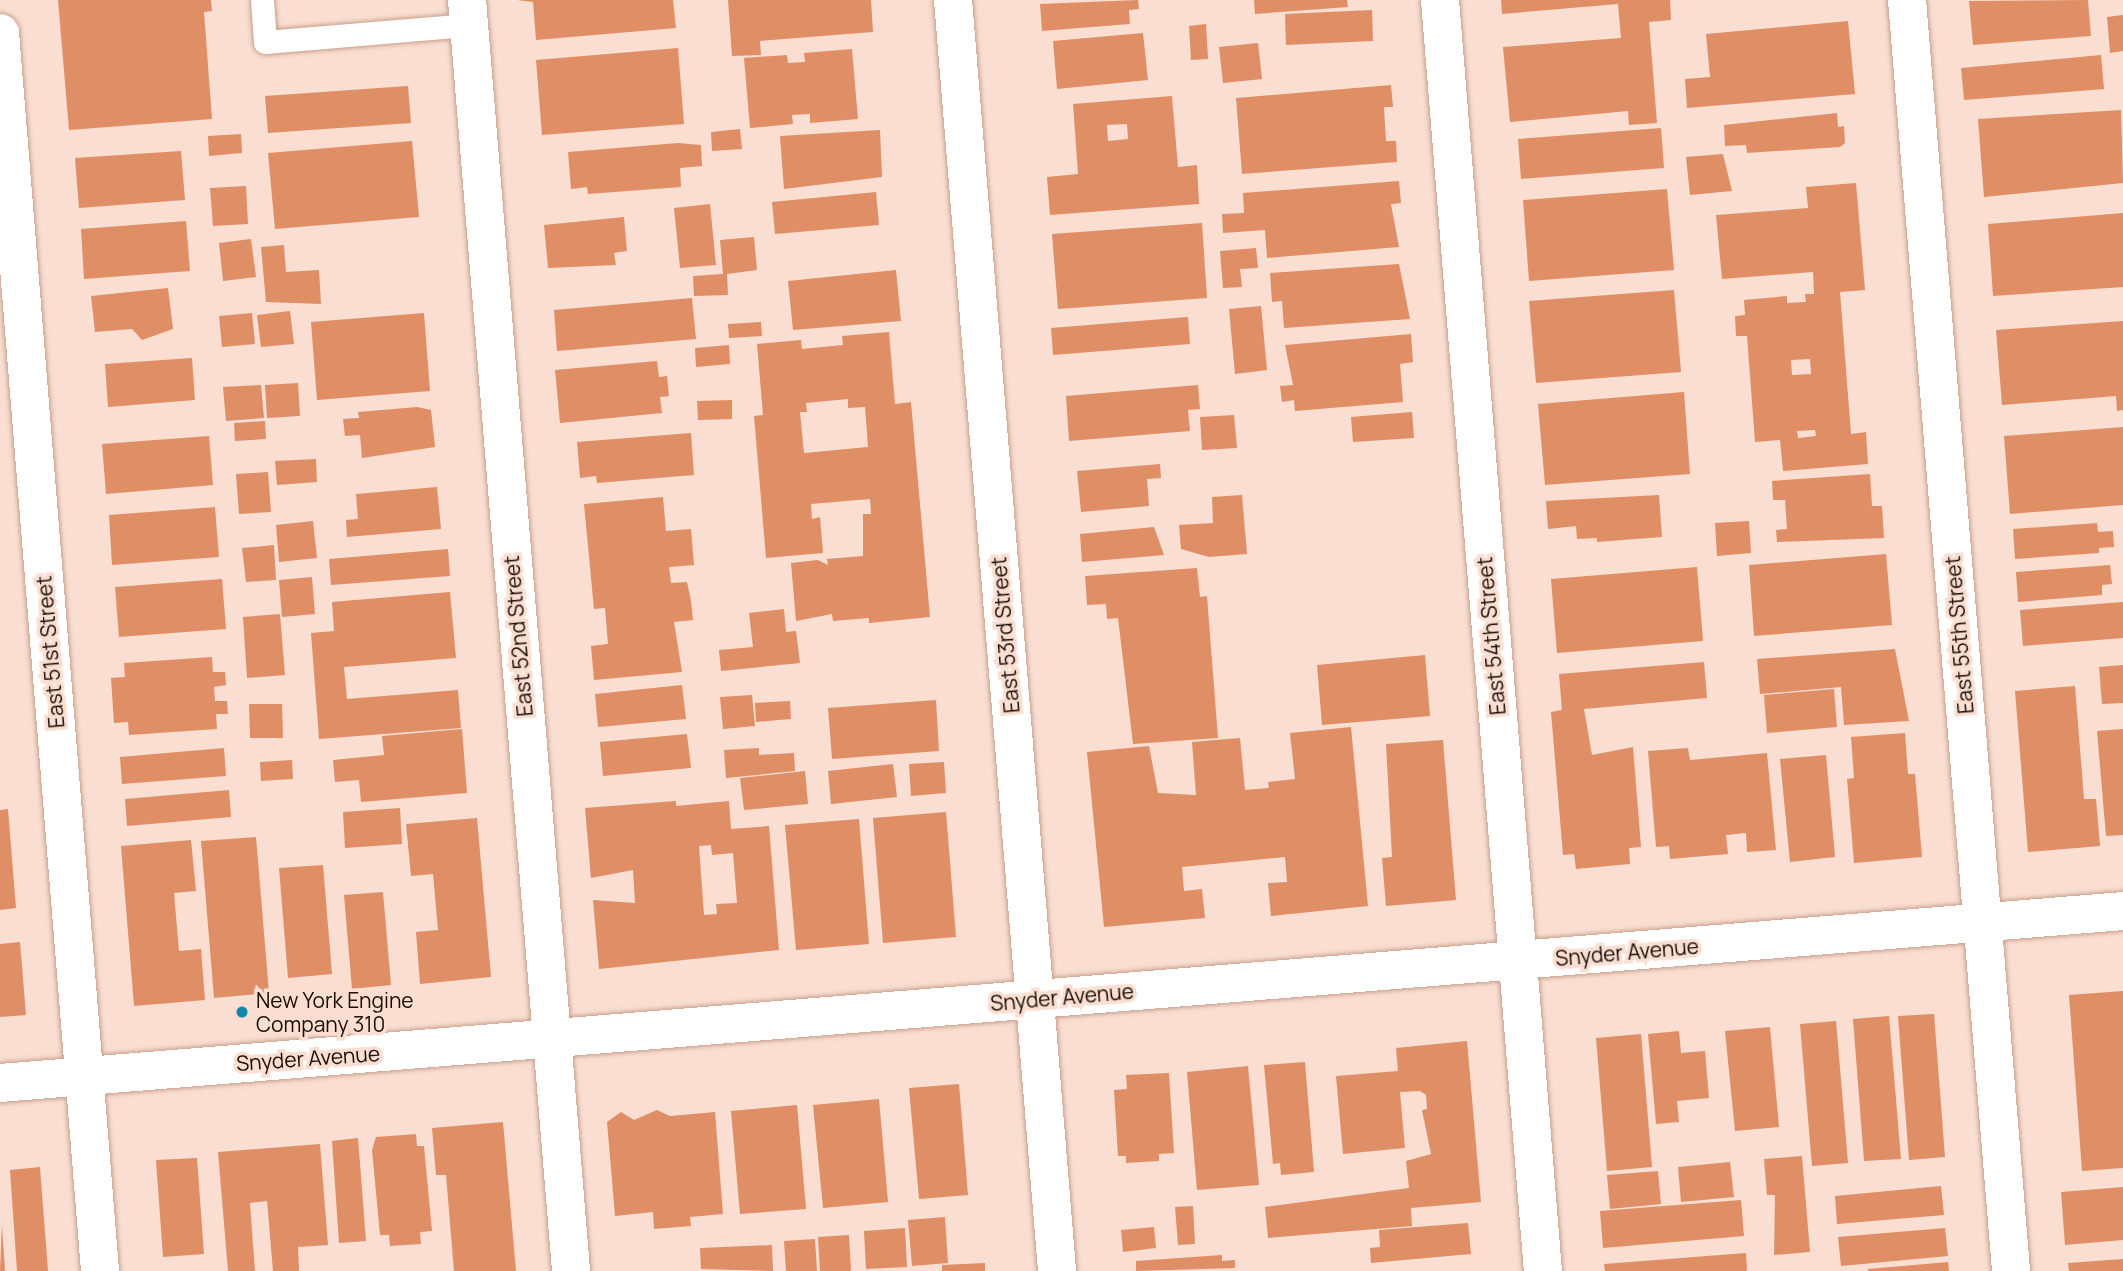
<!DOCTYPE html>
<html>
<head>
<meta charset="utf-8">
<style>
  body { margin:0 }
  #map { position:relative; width:2123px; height:1271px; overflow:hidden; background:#f9ded1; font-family:Manrope,sans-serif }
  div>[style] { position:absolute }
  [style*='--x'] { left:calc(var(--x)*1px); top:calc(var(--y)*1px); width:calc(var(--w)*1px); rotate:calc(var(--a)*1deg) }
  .building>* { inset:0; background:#df8e65 }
  .roads { filter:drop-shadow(0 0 2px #c99f8b) drop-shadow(0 0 2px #c99f8b) }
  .lane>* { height:23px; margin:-11.5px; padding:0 11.5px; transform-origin:11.5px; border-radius:11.5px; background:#fff }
  .street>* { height:38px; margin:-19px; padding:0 19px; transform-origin:19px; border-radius:19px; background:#fff }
  .dots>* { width:19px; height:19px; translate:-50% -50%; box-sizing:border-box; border:4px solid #f9ded1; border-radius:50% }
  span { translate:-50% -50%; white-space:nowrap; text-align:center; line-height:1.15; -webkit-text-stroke:7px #f9ded1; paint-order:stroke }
  .street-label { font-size:21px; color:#1c0e07 }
  .poi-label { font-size:21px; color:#1c0e07 }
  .left { translate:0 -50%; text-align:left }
</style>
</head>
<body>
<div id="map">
  <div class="building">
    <div style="clip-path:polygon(58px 0,211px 0,212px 11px,204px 12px,212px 119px,69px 130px)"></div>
    <div style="clip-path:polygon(517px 0,673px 0,676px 28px,536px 40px,533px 2px)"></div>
    <div style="clip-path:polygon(728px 0,871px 0,873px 32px,760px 41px,761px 55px,732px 56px)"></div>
    <div style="clip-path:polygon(1138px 0,1139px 9px,1129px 10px,1130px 24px,1042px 31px,1040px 4px)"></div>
    <div style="clip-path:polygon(1254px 0,1347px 0,1348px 7px,1255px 14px)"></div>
    <div style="clip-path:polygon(1501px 0,1670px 0,1671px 20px,1649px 22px,1657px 123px,1629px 125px,1628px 111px,1510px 122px,1503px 47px,1621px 38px,1618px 4px,1502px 14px)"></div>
    <div style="clip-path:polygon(2088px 0,2091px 36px,1973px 45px,1969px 1px)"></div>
    <div style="clip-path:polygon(1372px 10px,1373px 41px,1286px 45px,1285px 14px)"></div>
    <div style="clip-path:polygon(2123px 15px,2123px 51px,2110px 53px,2107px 17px)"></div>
    <div style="clip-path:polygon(1848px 21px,1855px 94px,1687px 108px,1685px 79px,1710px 77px,1706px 34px)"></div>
    <div style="clip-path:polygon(1206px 24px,1208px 59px,1191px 60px,1189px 26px)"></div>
    <div style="clip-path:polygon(1143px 33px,1148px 80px,1057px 89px,1053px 41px)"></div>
    <div style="clip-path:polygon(1258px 43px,1262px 79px,1223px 83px,1219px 47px)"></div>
    <div style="clip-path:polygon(678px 48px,684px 124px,542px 135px,536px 60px)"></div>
    <div style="clip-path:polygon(852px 49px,858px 119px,810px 123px,810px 114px,792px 115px,793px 124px,750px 128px,744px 58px,787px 55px,788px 63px,805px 62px,804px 53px)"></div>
    <div style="clip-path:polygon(2101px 55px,2104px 89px,1964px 100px,1961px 68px)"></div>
    <div style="clip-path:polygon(1391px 85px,1393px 107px,1384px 107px,1385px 125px,1386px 141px,1396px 141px,1397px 162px,1242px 174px,1236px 98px)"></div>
    <div style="clip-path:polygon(408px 86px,411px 123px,268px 133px,265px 96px)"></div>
    <div style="clip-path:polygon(evenodd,1172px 96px,1178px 167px,1197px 165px,1199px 204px,1050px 215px,1047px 177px,1078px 174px,1073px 104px,1172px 96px,1127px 124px,1128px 139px,1108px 141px,1107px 125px,1127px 124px)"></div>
    <div style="clip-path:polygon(2121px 110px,2123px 183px,1984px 197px,1978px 119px)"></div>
    <div style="clip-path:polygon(1837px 113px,1838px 127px,1844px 126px,1845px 143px,1840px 147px,1747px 153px,1746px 145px,1725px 146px,1724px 125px)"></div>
    <div style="clip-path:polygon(1661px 128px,1664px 168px,1521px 179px,1518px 139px)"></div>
    <div style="clip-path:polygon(740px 129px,742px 149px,712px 151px,711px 132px)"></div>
    <div style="clip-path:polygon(880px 130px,882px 177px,784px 189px,780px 136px)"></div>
    <div style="clip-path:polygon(241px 134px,242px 153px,209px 156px,208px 136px)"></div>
    <div style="clip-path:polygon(412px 141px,419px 217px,275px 229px,268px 153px)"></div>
    <div style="clip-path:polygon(678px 143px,701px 145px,702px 166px,680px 168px,681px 187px,588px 194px,587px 187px,571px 189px,568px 152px)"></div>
    <div style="clip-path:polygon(181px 151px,185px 200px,79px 208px,75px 158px)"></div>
    <div style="clip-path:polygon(1723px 154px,1732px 191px,1690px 195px,1686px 157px)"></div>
    <div style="clip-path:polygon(1399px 181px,1401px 203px,1391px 204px,1399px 247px,1267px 258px,1265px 230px,1223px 233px,1222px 214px,1244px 213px,1243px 193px)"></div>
    <div style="clip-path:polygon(evenodd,1856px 183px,1865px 290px,1840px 292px,1851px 434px,1866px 432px,1868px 464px,1783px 471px,1780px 440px,1755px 442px,1747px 336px,1736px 336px,1735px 316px,1745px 315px,1744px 300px,1787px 296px,1787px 303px,1806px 302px,1805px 294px,1814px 294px,1813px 272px,1722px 279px,1716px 215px,1808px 208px,1806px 187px,1856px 183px,1810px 359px,1811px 374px,1792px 375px,1791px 360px,1810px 359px,1856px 183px,1815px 430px,1816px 436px,1798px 438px,1797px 431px,1815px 430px)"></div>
    <div style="clip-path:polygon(246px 186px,248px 224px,213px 226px,210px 188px)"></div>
    <div style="clip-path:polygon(1667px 189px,1674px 270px,1529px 281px,1523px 200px)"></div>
    <div style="clip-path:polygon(876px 192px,879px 225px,775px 234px,772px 202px)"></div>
    <div style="clip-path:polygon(710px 204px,716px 265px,680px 268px,674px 208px)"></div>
    <div style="clip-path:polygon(2123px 213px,2123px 287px,1993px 296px,1988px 224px)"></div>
    <div style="clip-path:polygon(624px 217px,627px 251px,614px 253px,616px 265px,548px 268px,544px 225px)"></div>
    <div style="clip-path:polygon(186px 221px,190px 271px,84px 279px,81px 229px)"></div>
    <div style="clip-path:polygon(1202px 223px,1207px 298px,1058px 309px,1052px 234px)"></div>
    <div style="clip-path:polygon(754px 237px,757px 270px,727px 274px,728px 295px,694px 296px,693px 276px,723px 274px,720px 240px)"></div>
    <div style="clip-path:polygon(251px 239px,256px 277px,223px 281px,219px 243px)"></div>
    <div style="clip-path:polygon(284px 245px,286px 272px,319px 270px,321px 304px,266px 302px,261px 247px)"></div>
    <div style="clip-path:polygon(1256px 248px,1258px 268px,1240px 269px,1242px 287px,1223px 288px,1220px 251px)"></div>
    <div style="clip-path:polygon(1399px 264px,1410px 319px,1284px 328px,1282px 301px,1272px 302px,1270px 273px)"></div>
    <div style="clip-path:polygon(896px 270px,901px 321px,793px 330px,788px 281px)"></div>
    <div style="clip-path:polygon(168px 288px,173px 329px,142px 340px,132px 329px,95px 332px,91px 296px)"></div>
    <div style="clip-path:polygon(1674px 290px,1681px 372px,1536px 383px,1529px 301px)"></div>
    <div style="clip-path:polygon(692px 298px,696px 339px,557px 351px,554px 310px)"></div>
    <div style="clip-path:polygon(1261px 306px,1267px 370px,1235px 374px,1229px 309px)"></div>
    <div style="clip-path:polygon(290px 311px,294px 344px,261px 347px,257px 315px)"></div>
    <div style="clip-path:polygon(252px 313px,255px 344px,222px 347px,219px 316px)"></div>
    <div style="clip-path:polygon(424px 313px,430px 391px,317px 400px,311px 322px)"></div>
    <div style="clip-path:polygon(1188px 317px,1190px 344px,1053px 355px,1051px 328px)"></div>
    <div style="clip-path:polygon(2123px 321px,2123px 410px,2117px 411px,2116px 396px,2002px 405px,1996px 330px)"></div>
    <div style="clip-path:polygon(761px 322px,762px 336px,729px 338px,728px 324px)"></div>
    <div style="clip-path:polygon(evenodd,889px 332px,895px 404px,911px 402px,930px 617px,869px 623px,869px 618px,833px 621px,832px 614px,796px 621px,791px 563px,818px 560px,828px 565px,827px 559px,863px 556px,863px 514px,871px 514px,870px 499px,811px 504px,812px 519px,820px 517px,823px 553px,766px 558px,754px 416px,763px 415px,757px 344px,801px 340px,802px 349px,843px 345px,842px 336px,889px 332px,848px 399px,848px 408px,865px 407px,868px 447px,804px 453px,800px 412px,807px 412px,806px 403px,848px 399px)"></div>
    <div style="clip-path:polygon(1411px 334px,1413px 362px,1400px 364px,1403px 402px,1295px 411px,1294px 400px,1282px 402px,1280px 386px,1293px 385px,1285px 345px)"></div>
    <div style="clip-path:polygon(729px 345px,730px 364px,696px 367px,695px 348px)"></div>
    <div style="clip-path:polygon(192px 358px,195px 400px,108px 407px,105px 364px)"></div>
    <div style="clip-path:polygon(657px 361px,659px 377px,667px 376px,669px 396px,660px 397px,662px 413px,560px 423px,555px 370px)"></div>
    <div style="clip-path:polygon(298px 383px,300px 416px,267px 418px,265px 385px)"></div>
    <div style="clip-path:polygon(261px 385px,264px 418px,226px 421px,223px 387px)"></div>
    <div style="clip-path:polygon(1198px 385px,1200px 409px,1188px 410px,1190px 431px,1069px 441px,1066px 396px)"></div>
    <div style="clip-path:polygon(1684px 392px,1690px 474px,1545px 485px,1538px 404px)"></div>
    <div style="clip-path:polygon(732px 400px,732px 419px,698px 420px,697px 401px)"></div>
    <div style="clip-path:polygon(417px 407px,431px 410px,435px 447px,362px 458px,360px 435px,345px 436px,343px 419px,359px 418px,358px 412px)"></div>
    <div style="clip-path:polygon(1412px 412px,1414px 438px,1353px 442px,1351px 417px)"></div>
    <div style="clip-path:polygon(1234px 415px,1237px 448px,1202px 450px,1200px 417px)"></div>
    <div style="clip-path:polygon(265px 421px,266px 439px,235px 441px,234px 423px)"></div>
    <div style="clip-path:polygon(2123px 427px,2123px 505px,2010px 514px,2004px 436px)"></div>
    <div style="clip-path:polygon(691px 433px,694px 475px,597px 483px,596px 476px,580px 478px,577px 442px)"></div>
    <div style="clip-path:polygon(209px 436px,213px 485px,106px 494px,102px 444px)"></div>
    <div style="clip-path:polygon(316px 459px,317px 482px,277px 485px,275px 461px)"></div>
    <div style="clip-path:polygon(1160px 464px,1161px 478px,1147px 479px,1149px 506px,1081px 512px,1077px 471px)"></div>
    <div style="clip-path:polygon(268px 472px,271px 512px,239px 514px,236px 474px)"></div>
    <div style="clip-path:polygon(1870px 474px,1872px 506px,1882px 506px,1884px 538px,1777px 542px,1776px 530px,1787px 529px,1785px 500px,1773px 500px,1772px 481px)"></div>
    <div style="clip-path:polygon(437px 487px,441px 529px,347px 537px,346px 520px,358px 519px,356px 494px)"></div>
    <div style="clip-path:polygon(1242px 495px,1247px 554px,1209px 557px,1181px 549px,1179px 525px,1213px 523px,1212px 497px)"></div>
    <div style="clip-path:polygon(1659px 495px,1662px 537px,1597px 542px,1597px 538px,1577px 539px,1576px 526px,1548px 529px,1546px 501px)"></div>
    <div style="clip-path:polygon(663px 497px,666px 531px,691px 529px,694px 565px,669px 567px,671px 583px,687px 582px,691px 601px,693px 620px,674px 622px,682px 672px,594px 680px,591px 646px,608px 644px,605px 608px,594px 609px,584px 504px)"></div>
    <div style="clip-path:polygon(215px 507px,219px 557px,112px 565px,109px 515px)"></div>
    <div style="clip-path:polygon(313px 521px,317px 558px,279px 562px,276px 525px)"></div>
    <div style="clip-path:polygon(1749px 521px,1751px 553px,1717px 556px,1715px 523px)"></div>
    <div style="clip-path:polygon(2097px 523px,2098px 532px,2113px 531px,2114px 547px,2099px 548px,2099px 553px,2015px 559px,2013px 529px)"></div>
    <div style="clip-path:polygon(1154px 527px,1164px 555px,1082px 562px,1080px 534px)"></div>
    <div style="clip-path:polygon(274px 545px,276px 580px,246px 582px,242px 548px)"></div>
    <div style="clip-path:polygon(448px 549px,450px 576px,331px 585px,329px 559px)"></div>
    <div style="clip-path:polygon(1886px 554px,1892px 625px,1754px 636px,1749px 565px)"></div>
    <div style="clip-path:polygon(2110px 565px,2112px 584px,2102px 585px,2102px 595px,2018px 602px,2016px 572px)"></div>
    <div style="clip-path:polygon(1697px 567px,1703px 641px,1557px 653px,1551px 579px)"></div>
    <div style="clip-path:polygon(1197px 568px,1200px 597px,1207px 596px,1218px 738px,1133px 744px,1118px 618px,1107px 619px,1106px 604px,1087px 605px,1085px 576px)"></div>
    <div style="clip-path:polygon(312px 577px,315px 614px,282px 617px,279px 580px)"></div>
    <div style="clip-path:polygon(222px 579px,226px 629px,119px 637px,115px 587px)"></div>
    <div style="clip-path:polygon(450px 592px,456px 658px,344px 667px,347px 699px,458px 690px,461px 728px,319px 739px,311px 633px,334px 631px,332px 602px)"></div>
    <div style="clip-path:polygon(2123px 602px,2123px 638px,2023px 646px,2020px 610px)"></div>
    <div style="clip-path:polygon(784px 609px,786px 632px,796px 631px,800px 663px,721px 671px,719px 650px,753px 647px,749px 613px)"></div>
    <div style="clip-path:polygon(280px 614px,285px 675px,247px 678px,243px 617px)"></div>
    <div style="clip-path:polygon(1895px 649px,1909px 721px,1844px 725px,1841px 687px,1760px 694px,1757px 659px)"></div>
    <div style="clip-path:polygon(1425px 655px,1430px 716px,1322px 725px,1317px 665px)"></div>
    <div style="clip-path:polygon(212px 657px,213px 672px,225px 672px,226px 685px,214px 687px,215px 701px,227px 701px,228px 714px,216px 714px,217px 729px,129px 735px,128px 722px,114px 723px,111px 678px,125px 677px,124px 663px)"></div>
    <div style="clip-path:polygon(1704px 662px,1707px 698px,1584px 709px,1592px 755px,1633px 747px,1641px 847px,1629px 848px,1630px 864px,1576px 869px,1574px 854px,1563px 855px,1551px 712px,1562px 710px,1559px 674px)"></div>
    <div style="clip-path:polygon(2123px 665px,2123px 703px,2102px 704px,2099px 667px)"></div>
    <div style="clip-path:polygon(682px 685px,686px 719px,598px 727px,595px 694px)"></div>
    <div style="clip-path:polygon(2075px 686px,2084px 799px,2096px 799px,2100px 846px,2028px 852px,2015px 691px)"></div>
    <div style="clip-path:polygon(1834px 689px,1837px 727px,1767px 733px,1764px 695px)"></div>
    <div style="clip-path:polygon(752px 695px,755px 726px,723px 729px,720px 697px)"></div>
    <div style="clip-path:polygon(936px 700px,939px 751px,832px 759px,828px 708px)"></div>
    <div style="clip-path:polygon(790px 701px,791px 719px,756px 722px,755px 703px)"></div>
    <div style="clip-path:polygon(249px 704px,282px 704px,283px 738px,250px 738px)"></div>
    <div style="clip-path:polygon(1351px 727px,1368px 906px,1271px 916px,1268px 883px,1287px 882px,1285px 857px,1182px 867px,1184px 891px,1202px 889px,1205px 918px,1104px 927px,1087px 752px,1149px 746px,1158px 793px,1196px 795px,1192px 742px,1240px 738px,1245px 790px,1269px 788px,1268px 782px,1295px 779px,1290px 733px)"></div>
    <div style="clip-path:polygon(462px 729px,467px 793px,361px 802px,359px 780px,335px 782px,333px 760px,384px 755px,382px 736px)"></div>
    <div style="clip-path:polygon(2123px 729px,2123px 835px,2106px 836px,2097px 731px)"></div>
    <div style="clip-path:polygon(1905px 733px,1908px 774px,1915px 774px,1922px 857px,1854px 863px,1847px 779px,1854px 778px,1851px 737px)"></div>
    <div style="clip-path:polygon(687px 734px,691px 768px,603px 776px,600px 742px)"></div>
    <div style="clip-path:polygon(1443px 740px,1456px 900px,1386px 906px,1382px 858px,1392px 857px,1386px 744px)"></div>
    <div style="clip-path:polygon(224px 748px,226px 776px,122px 784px,120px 757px)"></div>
    <div style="clip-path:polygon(759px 748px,759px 755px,794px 753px,795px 771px,726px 778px,724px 750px)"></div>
    <div style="clip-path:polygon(1688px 748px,1690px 760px,1767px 753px,1776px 850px,1747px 852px,1746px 833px,1726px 835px,1728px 854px,1670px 859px,1669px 846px,1656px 847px,1648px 751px)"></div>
    <div style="clip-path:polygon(1826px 755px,1835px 857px,1790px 862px,1780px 759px)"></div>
    <div style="clip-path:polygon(292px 760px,293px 779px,261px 781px,260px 762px)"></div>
    <div style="clip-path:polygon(944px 762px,946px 793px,911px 796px,909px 764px)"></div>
    <div style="clip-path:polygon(893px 764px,897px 797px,831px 804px,828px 771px)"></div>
    <div style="clip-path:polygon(805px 771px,808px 804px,744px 810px,740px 778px)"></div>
    <div style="clip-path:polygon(229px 790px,231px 817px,127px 826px,125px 799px)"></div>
    <div style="clip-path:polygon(evenodd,676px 801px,676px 806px,729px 801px,731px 829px,769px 826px,779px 950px,599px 969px,593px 900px,635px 903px,633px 870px,591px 878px,585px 808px,676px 801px,711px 845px,712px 855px,733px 853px,737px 903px,716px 904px,717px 914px,704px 915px,699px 846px,711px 845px)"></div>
    <div style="clip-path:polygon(400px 808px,402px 844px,345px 848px,343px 812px)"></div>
    <div style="clip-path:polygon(8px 809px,16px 908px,0 910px,0 810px)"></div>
    <div style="clip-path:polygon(946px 812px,956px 937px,883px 943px,873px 818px)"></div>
    <div style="clip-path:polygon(477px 818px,491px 977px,420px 984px,416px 932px,438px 930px,433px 874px,411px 876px,406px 824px)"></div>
    <div style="clip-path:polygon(859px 819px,869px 944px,796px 950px,785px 825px)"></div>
    <div style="clip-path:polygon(256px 837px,269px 993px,214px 998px,201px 841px)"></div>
    <div style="clip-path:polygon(191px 840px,196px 891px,174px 893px,179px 951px,201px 949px,205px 1000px,134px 1006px,121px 846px)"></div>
    <div style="clip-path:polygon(323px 865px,332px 974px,288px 978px,279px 868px)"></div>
    <div style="clip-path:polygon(383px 892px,391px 985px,352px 989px,344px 895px)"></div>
    <div style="clip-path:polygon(20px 942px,26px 1015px,0 1017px,0 944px)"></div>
    <div style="clip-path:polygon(2123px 991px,2123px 1168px,2082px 1171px,2069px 995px)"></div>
    <div style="clip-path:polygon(1934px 1014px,1945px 1157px,1909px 1160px,1898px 1016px)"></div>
    <div style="clip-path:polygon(1889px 1016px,1901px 1159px,1864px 1161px,1853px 1019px)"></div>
    <div style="clip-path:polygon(1836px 1021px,1848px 1163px,1812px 1166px,1800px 1024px)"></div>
    <div style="clip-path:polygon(1770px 1027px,1779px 1127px,1735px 1131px,1725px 1031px)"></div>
    <div style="clip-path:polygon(1679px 1031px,1681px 1053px,1705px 1051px,1709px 1098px,1677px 1101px,1679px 1122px,1656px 1124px,1648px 1034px)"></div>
    <div style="clip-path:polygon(1641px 1034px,1652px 1167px,1607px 1171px,1596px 1038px)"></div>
    <div style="clip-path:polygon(1467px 1041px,1481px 1202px,1411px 1208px,1412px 1226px,1268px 1238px,1265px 1207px,1409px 1188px,1406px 1161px,1431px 1154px,1422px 1110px,1427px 1109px,1426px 1095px,1420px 1091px,1400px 1092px,1405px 1148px,1343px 1154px,1336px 1076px,1398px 1071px,1396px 1048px)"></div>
    <div style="clip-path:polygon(1305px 1062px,1314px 1172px,1281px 1175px,1280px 1163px,1273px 1164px,1264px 1065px)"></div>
    <div style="clip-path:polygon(1248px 1066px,1259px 1185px,1197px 1190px,1187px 1072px)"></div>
    <div style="clip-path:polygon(1169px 1073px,1174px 1153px,1159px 1154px,1159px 1161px,1126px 1163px,1126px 1156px,1118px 1156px,1114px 1090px,1127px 1089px,1126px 1075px)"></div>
    <div style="clip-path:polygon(959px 1084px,968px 1195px,919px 1199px,909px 1088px)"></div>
    <div style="clip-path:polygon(879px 1099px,888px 1202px,823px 1208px,813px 1105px)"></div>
    <div style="clip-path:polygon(797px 1105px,806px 1209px,740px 1214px,731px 1111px)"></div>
    <div style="clip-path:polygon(657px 1110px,670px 1116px,715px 1112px,723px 1214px,690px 1217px,691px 1226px,654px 1229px,653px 1212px,615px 1216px,607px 1122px,621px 1112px,634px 1120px)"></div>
    <div style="clip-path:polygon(503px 1122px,516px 1271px,454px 1271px,446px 1175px,436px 1175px,432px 1128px)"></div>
    <div style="clip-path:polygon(416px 1134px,417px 1146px,424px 1146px,432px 1231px,420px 1232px,421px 1244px,390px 1246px,389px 1235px,380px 1235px,372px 1150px,376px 1137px)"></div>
    <div style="clip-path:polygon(358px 1138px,366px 1241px,339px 1243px,332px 1141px)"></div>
    <div style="clip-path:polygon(320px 1144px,328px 1245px,298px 1247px,299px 1271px,273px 1271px,267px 1201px,250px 1203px,255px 1271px,228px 1271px,218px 1152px)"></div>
    <div style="clip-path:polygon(1802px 1156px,1810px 1252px,1774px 1255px,1775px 1195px,1767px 1195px,1764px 1159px)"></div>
    <div style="clip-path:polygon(197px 1158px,204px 1254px,163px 1257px,156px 1160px)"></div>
    <div style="clip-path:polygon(1730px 1162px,1734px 1197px,1681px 1202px,1678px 1167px)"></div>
    <div style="clip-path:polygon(40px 1167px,48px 1271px,17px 1271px,10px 1170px)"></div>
    <div style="clip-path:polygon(1658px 1171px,1661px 1204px,1610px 1209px,1607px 1175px)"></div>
    <div style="clip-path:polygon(1941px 1186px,1944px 1215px,1837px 1224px,1835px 1196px)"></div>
    <div style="clip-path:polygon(2123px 1187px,2123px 1240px,2065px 1245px,2061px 1192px)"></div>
    <div style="clip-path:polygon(1741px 1200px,1744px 1236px,1603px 1248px,1600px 1211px)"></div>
    <div style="clip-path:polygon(1193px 1206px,1195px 1244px,1178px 1245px,1175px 1207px)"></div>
    <div style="clip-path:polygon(945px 1217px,948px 1263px,912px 1266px,908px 1220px)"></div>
    <div style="clip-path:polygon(1468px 1223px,1471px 1254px,1371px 1263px,1370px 1248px,1380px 1247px,1379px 1230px)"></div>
    <div style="clip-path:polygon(2px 1225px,5px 1271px,0 1271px)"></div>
    <div style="clip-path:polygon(1154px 1227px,1156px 1248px,1123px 1252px,1121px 1230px)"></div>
    <div style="clip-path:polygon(905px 1228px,907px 1267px,866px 1269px,864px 1231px)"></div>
    <div style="clip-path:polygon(1945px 1228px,1948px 1256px,1841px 1266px,1838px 1237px)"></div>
    <div style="clip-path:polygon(849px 1235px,851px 1271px,820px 1271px,818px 1237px)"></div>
    <div style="clip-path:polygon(815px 1239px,817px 1271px,786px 1271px,784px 1241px)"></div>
    <div style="clip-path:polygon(772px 1245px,773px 1271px,701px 1269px,700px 1248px)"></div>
    <div style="clip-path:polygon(1746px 1253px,1747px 1271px,1605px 1271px,1604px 1264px)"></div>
    <div style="clip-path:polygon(1222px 1255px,1222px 1261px,1235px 1260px,1235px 1268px,1136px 1271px,1136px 1261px)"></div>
    <div style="clip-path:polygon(2123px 1259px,2123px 1271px,2069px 1271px,2068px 1263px)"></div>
    <div style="clip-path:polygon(1948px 1262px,1949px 1271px,1868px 1271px,1868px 1269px)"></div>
    <div style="clip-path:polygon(985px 1263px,985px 1271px,942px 1271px,942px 1265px)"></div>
  </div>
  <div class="roads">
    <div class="lane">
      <div style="--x:262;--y:0;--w:42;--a:85.9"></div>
      <div style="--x:265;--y:42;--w:205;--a:-4.8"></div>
    </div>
    <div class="street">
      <div style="--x:467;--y:0;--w:1275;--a:85.32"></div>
      <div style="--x:953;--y:0;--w:1275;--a:85.32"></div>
      <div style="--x:1440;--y:0;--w:1275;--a:85.37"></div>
      <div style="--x:1907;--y:0;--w:1275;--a:85.32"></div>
      <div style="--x:0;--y:33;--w:1242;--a:85.38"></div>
      <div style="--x:0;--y:1083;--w:2130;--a:-4.63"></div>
    </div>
  </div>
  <div class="dots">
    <div style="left:242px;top:1012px;background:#1185ab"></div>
  </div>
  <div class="street-label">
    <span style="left:1005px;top:635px;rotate:-95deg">East 53rd Street</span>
    <span style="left:1959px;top:635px;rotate:-95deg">East 55th Street</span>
    <span style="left:518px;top:636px;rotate:-95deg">East 52nd Street</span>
    <span style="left:1491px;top:636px;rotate:-95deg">East 54th Street</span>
    <span style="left:50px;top:652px;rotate:-95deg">East 51st Street</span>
    <span style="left:1627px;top:952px;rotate:-5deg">Snyder Avenue</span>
    <span style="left:1062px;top:997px;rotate:-5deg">Snyder Avenue</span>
    <span style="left:308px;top:1058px;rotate:-4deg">Snyder Avenue</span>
  </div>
  <div class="poi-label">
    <span class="left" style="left:256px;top:1012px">New York Engine<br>Company 310</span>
  </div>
</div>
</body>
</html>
